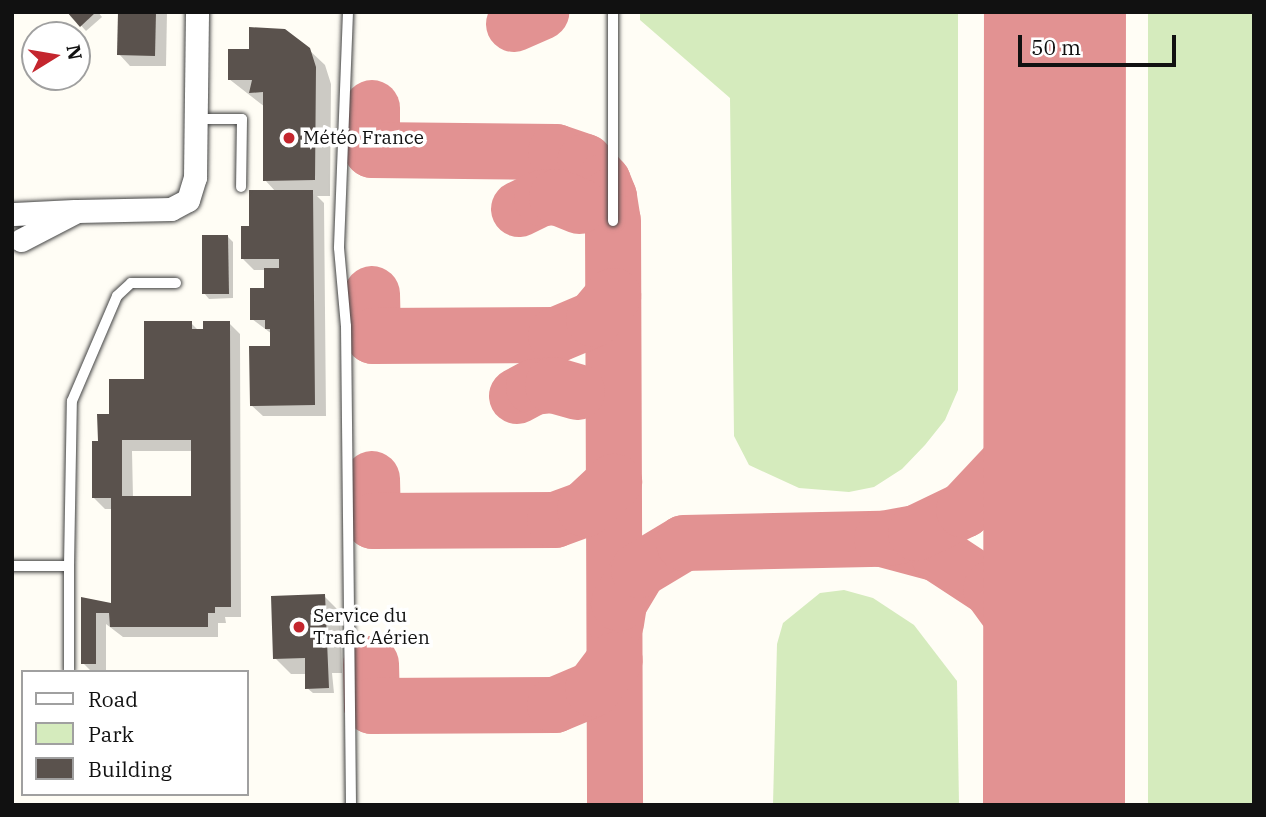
<!DOCTYPE html>
<html>
<head>
<meta charset="utf-8">
<style>
  body { margin:0 }
  #map { position:relative; width:1266px; height:817px; overflow:hidden; background:#fffdf5; font-family:"IBM Plex Serif",serif }
  div>[style] { position:absolute }
  [style*='--x'] { left:calc(var(--x)*1px); top:calc(var(--y)*1px); width:calc(var(--w)*1px); rotate:calc(var(--a)*1deg) }
  .green>* { inset:0; background:#d5ebbd }
  .shadow>* { inset:0; background:#0003 }
  .taxiway>* { height:56px; margin:-28px; padding:0 28px; transform-origin:28px; border-radius:28px; background:#e29292 }
  .runway>* { height:142px; margin:-71px; padding:0 71px; transform-origin:71px; border-radius:71px; background:#e29292 }
  .building>* { inset:0; background:#5a524d }
  .roads { filter:drop-shadow(0 0 2px #444) drop-shadow(0 0 2px #444) }
  .lane>* { height:10px; margin:-5px; padding:0 5px; transform-origin:5px; border-radius:5px; background:#fff }
  .street>* { height:23px; margin:-11.5px; padding:0 11.5px; transform-origin:11.5px; border-radius:11.5px; background:#fff }
  .dots>* { width:19px; height:19px; translate:-50% -50%; box-sizing:border-box; border:4px solid #fff; border-radius:50% }
  span { translate:-50% -50%; white-space:nowrap; text-align:center; line-height:1.15; -webkit-text-stroke:7px #fff; paint-order:stroke }
  .poi-label { font-size:19px; color:#111 }
  .left { translate:0 -50%; text-align:left }
  .frame { position:absolute; inset:0; border:14px solid #111; pointer-events:none }
  .legend { position:absolute; left:21px; top:670px; width:228px; height:126px; box-sizing:border-box; background:#fff; border:2px solid #a0a0a0; margin:0; padding:9px 12px; list-style:none; font-size:21px; color:#111 }
  .legend li { display:flex; align-items:center; gap:14px; height:35px }
  .legend b { width:35px; border:2px solid #a0a0a0 }
  .north { position:absolute; left:21px; top:21px; width:70px; height:70px; box-sizing:border-box; background:#fff; border:2px solid #a0a0a0; border-radius:50%; rotate:79deg; font-size:19px; font-weight:700; line-height:28px; text-align:center; color:#111 }
  .north::after { content:''; display:block; margin:auto; width:24px; height:32px; background:#c4262e; clip-path:polygon(50% 0,100% 100%,50% 72%,0 100%) }
  .scale { position:absolute; left:1018px; top:35px; width:158px; height:32px; box-sizing:border-box; border:4px solid #111; border-top:0; padding-left:9px; font-size:21px; line-height:24px; white-space:nowrap; color:#111; -webkit-text-stroke:5px #fff; paint-order:stroke }
</style>
</head>
<body>
<div id="map">
  <div class="green">
    <div style="clip-path:polygon(640px 12px,958px 12px,958px 390px,945px 420px,925px 445px,902px 469px,874px 487px,849px 492px,799px 488px,749px 465px,734px 436px,730px 98px,640px 20px)"></div>
    <div style="clip-path:polygon(1148px 12px,1254px 12px,1254px 805px,1148px 805px)"></div>
    <div style="clip-path:polygon(844px 590px,873px 598px,914px 625px,957px 681px,959px 805px,773px 805px,777px 644px,783px 623px,820px 593px)"></div>
  </div>
  <div class="shadow">
    <div style="clip-path:polygon(69px 12px,98px 12px,102px 17px,86px 31px)"></div>
    <div style="clip-path:polygon(120px 12px,167px 12px,166px 66px,130px 66px,119px 54px)"></div>
    <div style="clip-path:polygon(308px 49px,325px 65px,331px 84px,330px 196px,317px 196px,324px 203px,326px 416px,263px 416px,251px 405px,272px 348px,272px 334px,252px 319px,265px 290px,266px 270px,254px 270px,243px 259px,251px 228px,276px 192px,265px 180px,265px 107px,229px 79px)"></div>
    <div style="clip-path:polygon(227px 236px,233px 242px,233px 298px,209px 299px,204px 293px)"></div>
    <div style="clip-path:polygon(evenodd,191px 323px,198px 330px,229px 323px,240px 334px,241px 617px,225px 617px,226px 623px,218px 623px,218px 637px,123px 637px,106px 624px,106px 672px,92px 672px,83px 663px,83px 599px,113px 606px,113px 509px,105px 509px,93px 497px,99px 443px,110px 416px,146px 381px,191px 323px,132px 451px,193px 451px,193px 498px,133px 498px,132px 451px)"></div>
    <div style="clip-path:polygon(324px 596px,340px 612px,342px 673px,332px 673px,334px 693px,313px 693px,307px 688px,307px 674px,291px 674px,275px 658px)"></div>
  </div>
  <div class="taxiway">
    <div style="--x:514;--y:24;--w:30;--a:-24"></div>
    <div style="--x:372;--y:108;--w:42;--a:90"></div>
    <div style="--x:372;--y:150;--w:184;--a:0.6"></div>
    <div style="--x:556;--y:152;--w:31;--a:19"></div>
    <div style="--x:585;--y:162;--w:27;--a:48"></div>
    <div style="--x:603;--y:182;--w:16;--a:68"></div>
    <div style="--x:609;--y:197;--w:24;--a:81"></div>
    <div style="--x:613;--y:221;--w:584;--a:89.8"></div>
    <div style="--x:519;--y:209;--w:25;--a:-26"></div>
    <div style="--x:542;--y:198;--w:15;--a:-4"></div>
    <div style="--x:557;--y:197;--w:24;--a:22"></div>
    <div style="--x:372;--y:294;--w:42;--a:88.6"></div>
    <div style="--x:373;--y:336;--w:183;--a:-0.3"></div>
    <div style="--x:556;--y:335;--w:41;--a:-22.8"></div>
    <div style="--x:594;--y:319;--w:30;--a:-50"></div>
    <div style="--x:517;--y:396;--w:19;--a:-28"></div>
    <div style="--x:534;--y:387;--w:19;--a:-6"></div>
    <div style="--x:553;--y:385;--w:25;--a:16"></div>
    <div style="--x:372;--y:479;--w:42;--a:88.6"></div>
    <div style="--x:373;--y:521;--w:182;--a:-0.3"></div>
    <div style="--x:555;--y:520;--w:32;--a:-20"></div>
    <div style="--x:585;--y:509;--w:40;--a:-43"></div>
    <div style="--x:882;--y:539;--w:58;--a:15"></div>
    <div style="--x:938;--y:554;--w:64;--a:33.4"></div>
    <div style="--x:991;--y:589;--w:73;--a:53.9"></div>
    <div style="--x:1034;--y:648;--w:70;--a:73.4"></div>
    <div style="--x:616;--y:623;--w:20;--a:-81"></div>
    <div style="--x:619;--y:603;--w:39;--a:-59"></div>
    <div style="--x:639;--y:570;--w:52;--a:-31"></div>
    <div style="--x:684;--y:543;--w:198;--a:-1.2"></div>
    <div style="--x:882;--y:539;--w:35;--a:-10"></div>
    <div style="--x:916;--y:533;--w:53;--a:-25.6"></div>
    <div style="--x:964;--y:510;--w:83;--a:-46.9"></div>
    <div style="--x:1021;--y:449;--w:54;--a:-63.4"></div>
    <div style="--x:1045;--y:401;--w:56;--a:-77.7"></div>
    <div style="--x:371;--y:664;--w:42;--a:88.6"></div>
    <div style="--x:372;--y:706;--w:183;--a:-0.3"></div>
    <div style="--x:555;--y:705;--w:41;--a:-22.8"></div>
    <div style="--x:593;--y:689;--w:36;--a:-53"></div>
  </div>
  <div class="runway">
    <div style="--x:1054;--y:805;--w:793;--a:-89.93"></div>
  </div>
  <div class="building">
    <div style="clip-path:polygon(67px 12px,96px 12px,80px 27px)"></div>
    <div style="clip-path:polygon(118px 12px,156px 12px,155px 56px,117px 55px)"></div>
    <div style="clip-path:polygon(249px 27px,285px 29px,310px 48px,316px 67px,315px 180px,263px 181px,263px 92px,249px 93px,252px 80px,228px 80px,228px 49px,249px 49px)"></div>
    <div style="clip-path:polygon(249px 190px,313px 190px,315px 405px,250px 406px,249px 346px,270px 346px,270px 329px,265px 329px,265px 320px,250px 320px,250px 288px,264px 288px,264px 268px,279px 268px,279px 259px,241px 259px,241px 226px,249px 226px)"></div>
    <div style="clip-path:polygon(202px 235px,228px 235px,229px 294px,202px 294px)"></div>
    <div style="clip-path:polygon(evenodd,144px 321px,192px 321px,192px 329px,203px 329px,203px 321px,230px 321px,231px 607px,215px 607px,215px 613px,208px 613px,208px 627px,110px 627px,109px 613px,96px 613px,96px 664px,81px 664px,81px 597px,111px 603px,111px 498px,92px 498px,92px 441px,98px 441px,97px 414px,109px 414px,109px 379px,144px 379px,144px 321px,122px 440px,191px 440px,191px 496px,122px 496px,122px 440px)"></div>
    <div style="clip-path:polygon(325px 594px,329px 688px,305px 689px,305px 658px,273px 659px,271px 596px)"></div>
  </div>
  <div class="roads">
    <div class="lane">
      <div style="--x:348;--y:12;--w:236;--a:92.2"></div>
      <div style="--x:339;--y:248;--w:78;--a:84.9"></div>
      <div style="--x:346;--y:326;--w:479;--a:89.4"></div>
      <div style="--x:613;--y:12;--w:209;--a:90"></div>
      <div style="--x:196;--y:119;--w:46;--a:0"></div>
      <div style="--x:242;--y:119;--w:68;--a:90.8"></div>
      <div style="--x:12;--y:566;--w:57;--a:0"></div>
      <div style="--x:69;--y:566;--w:165;--a:-89"></div>
      <div style="--x:72;--y:401;--w:114;--a:-66.8"></div>
      <div style="--x:117;--y:296;--w:19;--a:-43"></div>
      <div style="--x:131;--y:283;--w:45;--a:0"></div>
      <div style="--x:69;--y:566;--w:104;--a:90"></div>
    </div>
    <div class="street">
      <div style="--x:14;--y:214;--w:60;--a:-2.9"></div>
      <div style="--x:21;--y:240;--w:63;--a:-27.4"></div>
      <div style="--x:77;--y:211;--w:94;--a:-1.2"></div>
      <div style="--x:171;--y:209;--w:19;--a:-28"></div>
      <div style="--x:188;--y:200;--w:24;--a:-73"></div>
      <div style="--x:195;--y:177;--w:165;--a:-89.3"></div>
    </div>
  </div>
  <div class="dots">
    <div style="left:289px;top:138px;background:#c4262e"></div>
    <div style="left:299px;top:627px;background:#c4262e"></div>
  </div>
  <div class="poi-label">
    <span class="left" style="left:303px;top:138px">Météo France</span>
    <span class="left" style="left:313px;top:627px">Service du<br>Trafic Aérien</span>
  </div>
  <div class="frame"></div>
  <ul class="legend">
  <li><b style="height:9px;background:#fff"></b>Road</li>
  <li><b style="height:19px;background:#d5ebbd"></b>Park</li>
  <li><b style="height:19px;background:#5a524d"></b>Building</li>
  </ul>
  <div class="north">N</div>
  <div class="scale">50 m</div>
</div>
</body>
</html>
